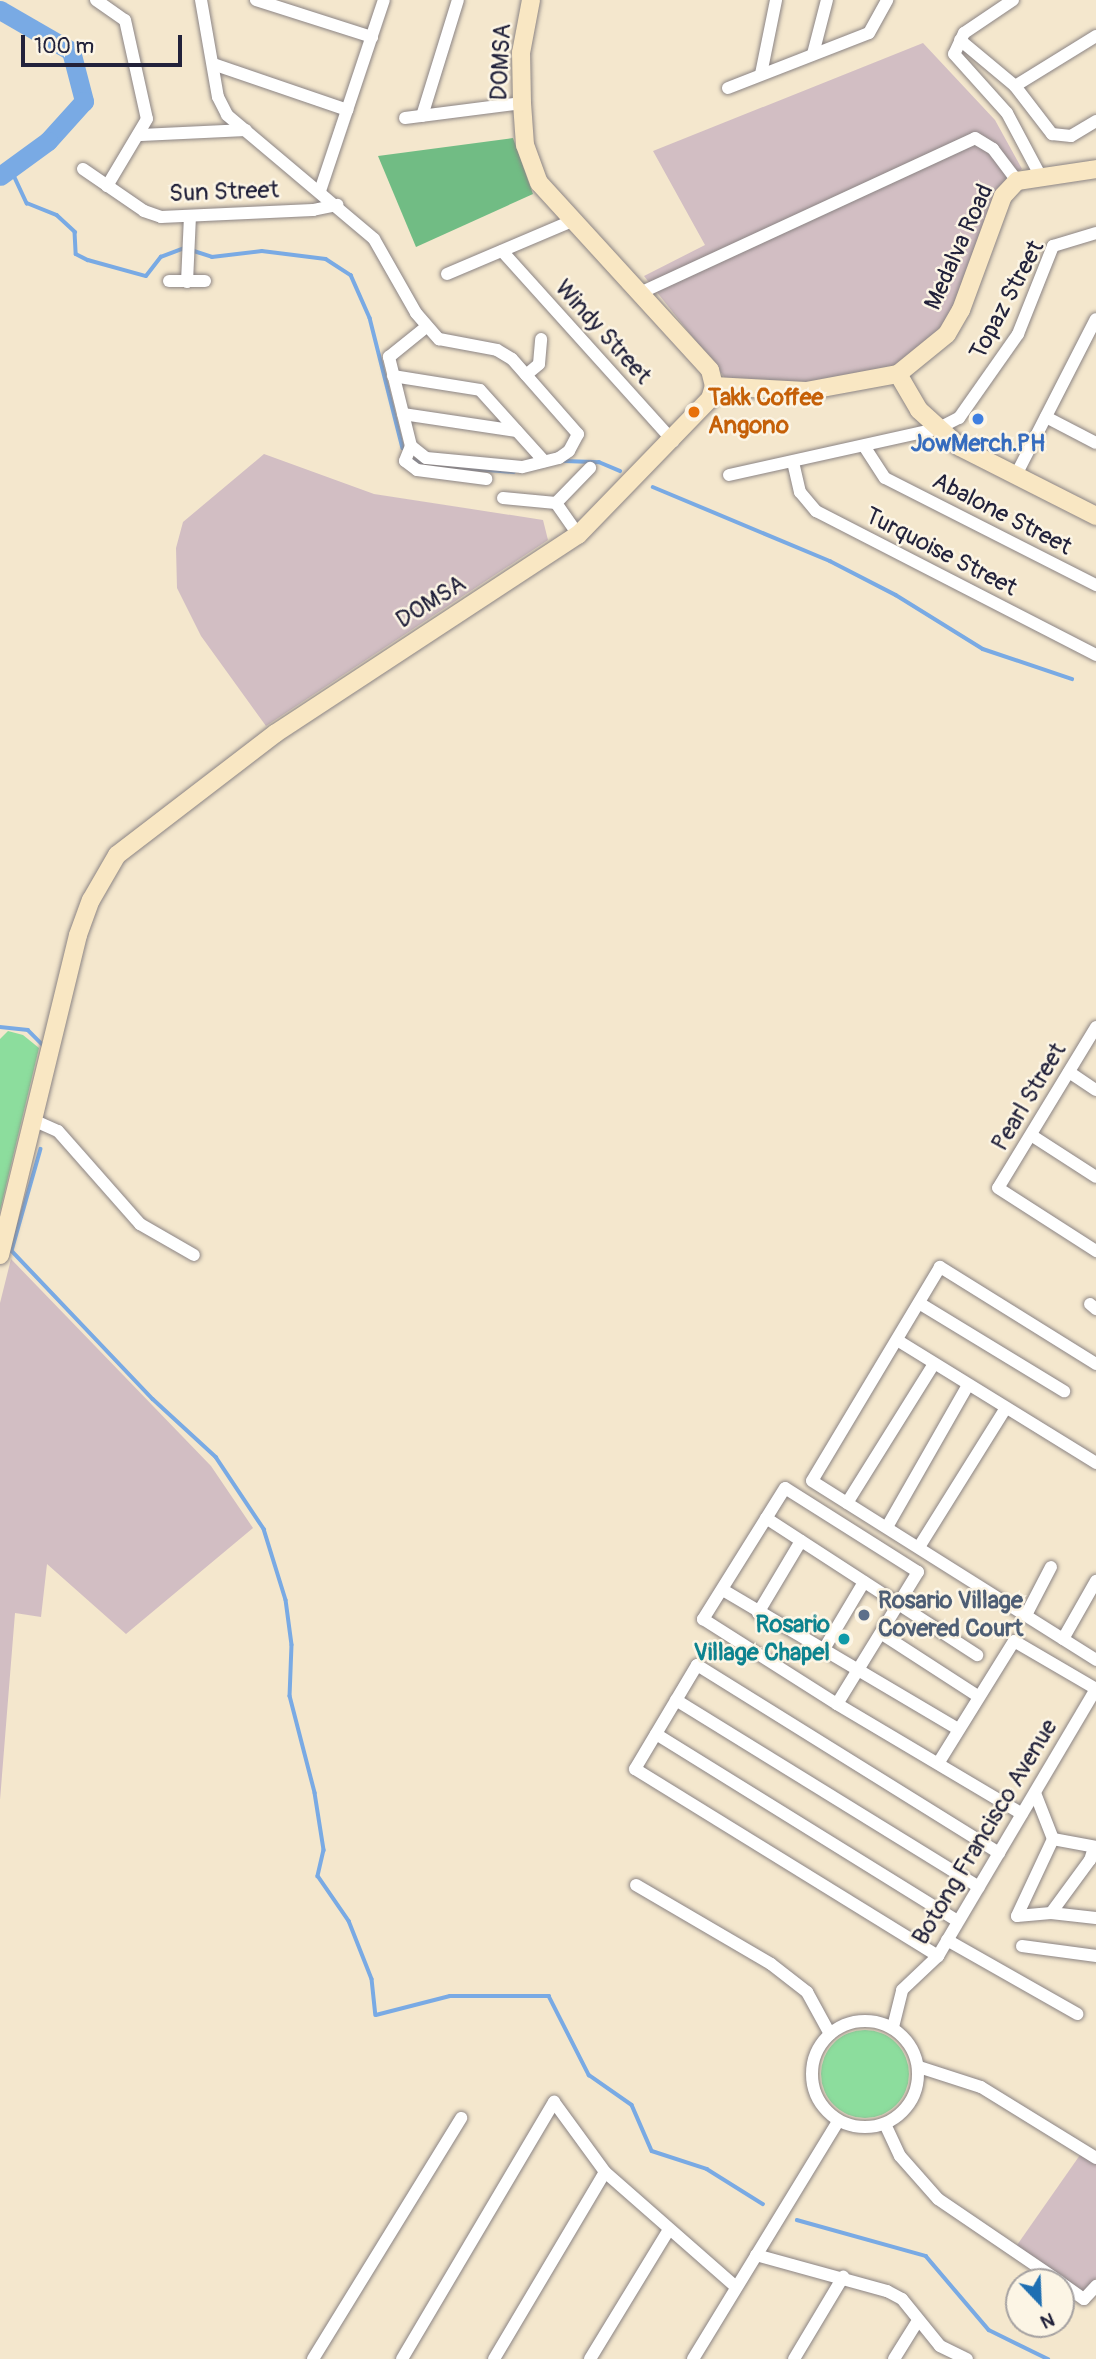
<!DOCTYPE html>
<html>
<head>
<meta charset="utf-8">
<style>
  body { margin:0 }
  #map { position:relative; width:1096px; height:2359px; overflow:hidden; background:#f4e7cd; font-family:Pangolin,sans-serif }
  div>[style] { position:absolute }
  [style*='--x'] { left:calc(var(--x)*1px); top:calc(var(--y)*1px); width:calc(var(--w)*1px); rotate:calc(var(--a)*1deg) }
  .industrial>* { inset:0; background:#d2bec3 }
  .green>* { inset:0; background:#8cdd9d }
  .round { border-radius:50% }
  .forest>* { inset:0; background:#71bc84 }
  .stream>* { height:3.5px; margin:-1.75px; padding:0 1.75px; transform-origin:1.75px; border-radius:1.75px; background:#79aae4 }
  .river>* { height:19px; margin:-9.5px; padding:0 9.5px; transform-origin:9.5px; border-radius:9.5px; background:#79aae4 }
  .roads { filter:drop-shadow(0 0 2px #8b8484) drop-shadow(0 0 2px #8b8484) }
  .street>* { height:12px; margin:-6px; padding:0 6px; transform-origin:6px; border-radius:6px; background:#fff }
  .street>.ring { margin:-6px; padding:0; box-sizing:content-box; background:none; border:12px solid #fff; border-radius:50% }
  .secondary>* { height:18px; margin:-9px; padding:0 9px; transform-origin:9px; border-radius:9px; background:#f9e7c3 }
  .dots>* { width:19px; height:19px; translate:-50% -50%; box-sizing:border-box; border:4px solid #fcf5e5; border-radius:50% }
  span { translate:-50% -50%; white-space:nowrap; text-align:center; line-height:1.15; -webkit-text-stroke:5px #fcf5e5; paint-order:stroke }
  .street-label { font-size:24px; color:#22223b }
  .food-label { font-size:24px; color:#c56008; font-weight:700 }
  .left { translate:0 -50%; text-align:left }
  .shop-label { font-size:24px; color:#366cbe; font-weight:700 }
  .service-label { font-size:24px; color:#4e5e75; font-weight:700 }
  .culture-label { font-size:24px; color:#0d838f; font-weight:700 }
  .right { translate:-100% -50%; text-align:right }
  .north { position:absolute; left:1005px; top:2268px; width:70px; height:70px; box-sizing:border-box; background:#fcf5e5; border:2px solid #a5a1a1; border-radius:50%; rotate:157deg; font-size:19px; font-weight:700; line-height:28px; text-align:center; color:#22223b }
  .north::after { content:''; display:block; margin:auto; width:24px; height:32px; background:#1f6fb2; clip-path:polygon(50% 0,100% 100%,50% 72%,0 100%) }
  .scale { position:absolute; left:21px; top:35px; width:161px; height:32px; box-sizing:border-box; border:4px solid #22223b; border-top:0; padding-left:9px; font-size:21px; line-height:24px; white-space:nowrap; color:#22223b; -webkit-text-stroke:5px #fcf5e5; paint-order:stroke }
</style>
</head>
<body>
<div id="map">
  <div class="industrial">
    <div style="clip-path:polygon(923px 43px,995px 120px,1022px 169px,1006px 181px,942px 331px,904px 365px,800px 386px,726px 379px,644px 276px,705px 245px,653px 151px)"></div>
    <div style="clip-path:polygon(264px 454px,374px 494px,543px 520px,548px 540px,266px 726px,201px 636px,177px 588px,176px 548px,183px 522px)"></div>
    <div style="clip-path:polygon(11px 1259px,211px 1466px,253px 1528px,126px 1634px,47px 1564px,41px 1617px,15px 1613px,0 1800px,0 1303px)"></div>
    <div style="clip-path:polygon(1080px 2155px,1096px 2164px,1096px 2278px,1085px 2294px,1015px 2248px)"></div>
  </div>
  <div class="green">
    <div style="clip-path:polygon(8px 1031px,23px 1035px,39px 1048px,0 1211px,0 1039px)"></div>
    <div class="round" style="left:821px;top:2030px;width:88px;height:88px"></div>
  </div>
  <div class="forest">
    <div style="clip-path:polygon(513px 138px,533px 194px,416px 247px,378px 156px)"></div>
  </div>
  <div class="stream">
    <div style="--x:11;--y:169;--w:38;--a:65"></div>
    <div style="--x:27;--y:203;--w:32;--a:22"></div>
    <div style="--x:57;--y:215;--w:25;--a:43"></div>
    <div style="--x:75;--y:232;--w:22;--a:87"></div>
    <div style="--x:76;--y:254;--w:13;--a:27"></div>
    <div style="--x:88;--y:260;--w:60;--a:15.4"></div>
    <div style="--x:146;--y:276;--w:24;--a:-52"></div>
    <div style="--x:161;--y:257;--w:25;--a:-21"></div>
    <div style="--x:191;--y:250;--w:22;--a:18"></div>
    <div style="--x:212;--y:257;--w:50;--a:-6.8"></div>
    <div style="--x:262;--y:251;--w:64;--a:7.1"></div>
    <div style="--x:326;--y:259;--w:30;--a:33"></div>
    <div style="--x:351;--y:275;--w:47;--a:66.2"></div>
    <div style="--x:370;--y:318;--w:134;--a:75.8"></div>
    <div style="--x:411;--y:458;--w:15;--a:28"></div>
    <div style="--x:424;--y:465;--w:90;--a:4.4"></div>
    <div style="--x:565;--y:461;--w:34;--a:2"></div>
    <div style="--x:599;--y:462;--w:23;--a:23"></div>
    <div style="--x:653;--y:487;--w:192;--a:22.7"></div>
    <div style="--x:830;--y:561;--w:74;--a:27.3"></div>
    <div style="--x:896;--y:595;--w:102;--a:31.8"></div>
    <div style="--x:983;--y:649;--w:94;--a:18.6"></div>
    <div style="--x:0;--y:1027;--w:28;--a:6"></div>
    <div style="--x:28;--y:1030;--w:21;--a:45"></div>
    <div style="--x:41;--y:1149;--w:106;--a:105.9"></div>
    <div style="--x:12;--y:1251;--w:204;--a:46.4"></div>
    <div style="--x:153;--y:1399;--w:86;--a:42.6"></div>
    <div style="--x:216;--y:1457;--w:87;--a:56.3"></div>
    <div style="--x:264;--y:1529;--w:74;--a:72.8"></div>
    <div style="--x:286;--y:1600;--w:45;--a:82.4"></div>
    <div style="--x:292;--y:1645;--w:51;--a:92.2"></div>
    <div style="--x:290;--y:1696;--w:100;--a:75.5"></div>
    <div style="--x:315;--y:1793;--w:58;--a:81"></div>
    <div style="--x:324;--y:1850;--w:27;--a:103"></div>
    <div style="--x:318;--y:1876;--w:55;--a:55.4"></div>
    <div style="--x:349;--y:1921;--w:62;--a:68.4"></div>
    <div style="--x:372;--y:1979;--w:36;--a:84"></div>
    <div style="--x:376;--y:2015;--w:76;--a:-14.4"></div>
    <div style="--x:450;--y:1996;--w:99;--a:0"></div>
    <div style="--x:549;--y:1996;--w:89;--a:63.1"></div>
    <div style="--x:589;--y:2075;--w:52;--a:34.9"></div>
    <div style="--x:632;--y:2105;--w:50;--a:66.5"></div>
    <div style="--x:652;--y:2151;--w:58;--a:18.1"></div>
    <div style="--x:707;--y:2169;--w:66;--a:32"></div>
    <div style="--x:797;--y:2220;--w:134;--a:15.6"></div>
    <div style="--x:926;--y:2256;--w:97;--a:49.6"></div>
    <div style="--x:989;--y:2330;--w:66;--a:26.2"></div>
  </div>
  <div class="river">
    <div style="--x:0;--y:10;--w:82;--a:30"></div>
    <div style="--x:71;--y:51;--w:52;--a:75.4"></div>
    <div style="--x:84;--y:101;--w:54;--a:132"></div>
    <div style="--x:48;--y:141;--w:59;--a:143.9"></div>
  </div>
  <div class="roads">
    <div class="street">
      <div style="--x:96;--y:0;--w:35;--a:35"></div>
      <div style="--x:125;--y:20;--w:101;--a:77.5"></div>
      <div style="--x:147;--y:119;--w:78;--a:120.8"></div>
      <div style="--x:201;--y:0;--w:98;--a:80.1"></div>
      <div style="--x:218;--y:97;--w:20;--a:63"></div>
      <div style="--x:227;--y:115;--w:192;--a:40.1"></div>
      <div style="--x:374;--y:239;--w:85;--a:60.4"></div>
      <div style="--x:416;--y:313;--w:35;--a:49"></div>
      <div style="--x:439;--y:339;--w:59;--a:10.7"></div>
      <div style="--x:497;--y:350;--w:17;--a:31"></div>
      <div style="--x:512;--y:359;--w:100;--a:48.7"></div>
      <div style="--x:578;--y:434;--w:19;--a:118"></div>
      <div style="--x:569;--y:451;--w:12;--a:145"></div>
      <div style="--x:559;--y:458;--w:38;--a:166"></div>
      <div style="--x:522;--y:467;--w:96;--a:-174.6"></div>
      <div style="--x:426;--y:458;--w:19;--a:-141"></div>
      <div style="--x:256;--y:0;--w:122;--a:17.7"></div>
      <div style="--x:1013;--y:0;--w:59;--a:146"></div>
      <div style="--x:964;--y:33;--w:23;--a:115"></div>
      <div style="--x:954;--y:54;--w:79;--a:48.1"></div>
      <div style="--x:1007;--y:113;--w:70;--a:62"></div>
      <div style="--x:960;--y:40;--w:72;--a:39.9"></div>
      <div style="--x:1015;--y:86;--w:61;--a:52.4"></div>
      <div style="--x:1052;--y:134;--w:19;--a:6"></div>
      <div style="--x:1071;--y:136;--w:29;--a:-31"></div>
      <div style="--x:813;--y:54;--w:56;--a:-75.5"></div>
      <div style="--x:213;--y:64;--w:142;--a:18.9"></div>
      <div style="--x:761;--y:74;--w:76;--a:-78.5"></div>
      <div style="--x:1015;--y:86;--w:95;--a:-31.7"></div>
      <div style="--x:728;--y:88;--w:151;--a:-21.3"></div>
      <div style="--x:869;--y:33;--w:38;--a:-61"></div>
      <div style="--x:422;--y:116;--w:121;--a:-72.8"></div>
      <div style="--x:405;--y:118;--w:118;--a:-7.3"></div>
      <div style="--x:141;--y:135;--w:105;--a:-2.7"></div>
      <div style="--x:83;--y:169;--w:74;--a:34.5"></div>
      <div style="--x:144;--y:211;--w:18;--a:19"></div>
      <div style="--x:161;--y:217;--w:152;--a:-2.6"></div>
      <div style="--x:313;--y:210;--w:25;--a:-12"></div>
      <div style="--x:320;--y:191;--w:201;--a:-71.5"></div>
      <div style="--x:502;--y:251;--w:256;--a:48"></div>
      <div style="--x:447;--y:274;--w:136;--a:-23"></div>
      <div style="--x:169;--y:281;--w:36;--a:0"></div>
      <div style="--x:187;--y:282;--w:66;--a:-87.4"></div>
      <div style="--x:640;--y:293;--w:369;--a:-24.8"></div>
      <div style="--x:975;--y:138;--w:21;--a:31"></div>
      <div style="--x:993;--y:149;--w:40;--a:53"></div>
      <div style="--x:526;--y:375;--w:17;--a:-40"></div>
      <div style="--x:539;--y:364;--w:25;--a:-85"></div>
      <div style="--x:393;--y:376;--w:88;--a:9.1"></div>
      <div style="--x:480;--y:390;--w:96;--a:48"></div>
      <div style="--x:403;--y:414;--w:115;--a:8.5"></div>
      <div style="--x:1046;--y:417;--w:56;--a:27.5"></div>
      <div style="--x:411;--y:446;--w:92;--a:-103.9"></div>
      <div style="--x:389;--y:357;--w:48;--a:-39"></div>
      <div style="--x:411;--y:446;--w:16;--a:112"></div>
      <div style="--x:405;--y:461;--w:15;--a:37"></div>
      <div style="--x:417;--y:470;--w:70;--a:7.4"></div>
      <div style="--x:864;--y:446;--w:38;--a:57"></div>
      <div style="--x:885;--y:478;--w:237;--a:26.9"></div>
      <div style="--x:793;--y:462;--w:31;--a:77"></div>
      <div style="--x:800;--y:492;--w:25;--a:50"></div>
      <div style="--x:816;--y:511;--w:315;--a:27.2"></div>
      <div style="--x:729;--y:475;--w:213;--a:-12.5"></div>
      <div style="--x:937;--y:429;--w:25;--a:-27"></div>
      <div style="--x:959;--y:418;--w:103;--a:-54.9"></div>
      <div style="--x:1018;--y:334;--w:95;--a:-68.3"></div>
      <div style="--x:1053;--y:246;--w:45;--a:-16.8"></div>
      <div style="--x:1016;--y:475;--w:175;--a:-62.9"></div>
      <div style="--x:503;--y:498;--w:53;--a:5.4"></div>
      <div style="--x:556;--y:503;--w:39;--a:55"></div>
      <div style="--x:556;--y:503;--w:49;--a:-45.8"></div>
      <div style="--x:1096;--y:1027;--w:188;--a:121.3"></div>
      <div style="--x:998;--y:1188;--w:117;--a:32.7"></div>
      <div style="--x:1069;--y:1072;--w:32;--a:34"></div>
      <div style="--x:33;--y:1120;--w:27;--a:24"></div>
      <div style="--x:58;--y:1131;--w:124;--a:48.6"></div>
      <div style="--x:140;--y:1224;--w:62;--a:29.9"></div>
      <div style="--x:1031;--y:1135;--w:77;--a:32.9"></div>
      <div style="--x:919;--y:1303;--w:170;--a:31.3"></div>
      <div style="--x:1090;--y:1304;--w:8;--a:40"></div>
      <div style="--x:897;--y:1340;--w:234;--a:31.7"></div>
      <div style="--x:1096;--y:1364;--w:184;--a:-148.1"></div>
      <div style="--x:940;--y:1267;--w:249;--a:120.9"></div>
      <div style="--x:812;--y:1481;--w:336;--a:32.2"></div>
      <div style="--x:847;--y:1503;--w:164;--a:-58"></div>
      <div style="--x:766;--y:1518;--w:252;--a:33"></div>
      <div style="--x:887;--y:1527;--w:163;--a:-60.3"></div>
      <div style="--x:919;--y:1547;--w:164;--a:-58"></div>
      <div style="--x:723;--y:1590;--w:273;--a:30.6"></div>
      <div style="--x:758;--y:1613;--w:84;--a:-59.2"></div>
      <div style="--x:1026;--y:1615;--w:54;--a:-62.5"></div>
      <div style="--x:882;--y:1634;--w:114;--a:32.9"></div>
      <div style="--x:1063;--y:1639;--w:67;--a:-60.4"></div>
      <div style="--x:824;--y:1649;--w:78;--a:-59.2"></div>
      <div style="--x:676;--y:1700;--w:356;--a:31.7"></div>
      <div style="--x:837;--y:1704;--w:155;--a:-58.5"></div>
      <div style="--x:918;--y:1572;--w:157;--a:-147.7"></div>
      <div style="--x:785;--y:1488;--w:155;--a:122"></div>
      <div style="--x:703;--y:1619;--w:159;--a:32.4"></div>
      <div style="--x:837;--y:1704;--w:215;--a:30.7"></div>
      <div style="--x:656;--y:1734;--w:355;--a:31.8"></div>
      <div style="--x:939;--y:1762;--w:142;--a:-58.2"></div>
      <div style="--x:1014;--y:1641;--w:95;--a:30.3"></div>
      <div style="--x:1035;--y:1793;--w:49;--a:68.6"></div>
      <div style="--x:1053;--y:1839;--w:44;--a:10.5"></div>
      <div style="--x:1053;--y:1839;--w:85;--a:115.1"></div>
      <div style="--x:1017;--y:1916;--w:34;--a:-5"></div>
      <div style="--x:1051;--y:1913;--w:45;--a:6.3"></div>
      <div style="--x:636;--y:1885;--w:156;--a:30.3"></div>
      <div style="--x:771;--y:1964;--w:46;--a:37.9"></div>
      <div style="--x:807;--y:1992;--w:48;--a:61.3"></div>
      <div style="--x:1051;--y:1913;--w:66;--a:-53.7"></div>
      <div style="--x:1090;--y:1860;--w:13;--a:-72"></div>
      <div style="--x:947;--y:1940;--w:150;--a:29.6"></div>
      <div style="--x:1022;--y:1946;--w:75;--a:7.7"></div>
      <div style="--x:938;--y:1956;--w:356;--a:-148.3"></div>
      <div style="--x:635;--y:1769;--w:121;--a:-59.2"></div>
      <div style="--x:697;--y:1665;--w:356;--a:31.9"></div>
      <div class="ring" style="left:812px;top:2021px;width:94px;height:94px"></div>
      <div style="--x:893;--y:2027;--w:38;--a:-76"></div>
      <div style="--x:902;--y:1990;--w:50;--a:-43.4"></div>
      <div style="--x:938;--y:1956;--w:310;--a:-59.4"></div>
      <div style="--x:919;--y:2067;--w:65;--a:17.9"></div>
      <div style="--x:981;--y:2087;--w:135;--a:31.7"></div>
      <div style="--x:885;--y:2124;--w:35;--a:65"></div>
      <div style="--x:900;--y:2156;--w:57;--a:48.5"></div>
      <div style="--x:938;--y:2199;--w:148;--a:34.2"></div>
      <div style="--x:756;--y:2255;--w:136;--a:15.4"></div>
      <div style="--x:887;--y:2291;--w:17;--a:28"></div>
      <div style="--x:902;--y:2299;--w:60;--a:51"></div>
      <div style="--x:940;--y:2346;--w:30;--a:26"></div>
      <div style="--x:1061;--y:2283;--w:28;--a:35"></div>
      <div style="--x:1084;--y:2299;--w:18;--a:-47"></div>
      <div style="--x:313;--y:2359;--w:283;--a:-58.4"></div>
      <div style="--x:402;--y:2359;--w:299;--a:-59.4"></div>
      <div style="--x:554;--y:2102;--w:87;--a:53.9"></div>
      <div style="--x:605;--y:2172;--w:174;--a:41.3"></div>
      <div style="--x:494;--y:2359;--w:217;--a:-59.3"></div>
      <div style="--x:590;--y:2359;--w:150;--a:-58.6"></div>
      <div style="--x:693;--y:2359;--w:279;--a:-58.6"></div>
      <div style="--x:794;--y:2359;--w:96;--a:-59.1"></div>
      <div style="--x:894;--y:2359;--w:44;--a:-58.1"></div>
    </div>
    <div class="secondary">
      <div style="--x:898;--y:374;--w:42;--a:59.7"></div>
      <div style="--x:919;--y:410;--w:55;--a:42.1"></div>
      <div style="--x:960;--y:447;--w:153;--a:26.9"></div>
      <div style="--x:714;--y:386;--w:92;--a:3.1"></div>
      <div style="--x:806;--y:391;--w:94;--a:-10.5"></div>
      <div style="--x:898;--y:374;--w:63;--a:-39.2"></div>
      <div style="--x:947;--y:334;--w:28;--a:-60"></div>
      <div style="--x:961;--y:310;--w:121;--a:-69.8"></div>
      <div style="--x:1003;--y:196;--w:21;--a:-47"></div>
      <div style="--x:1017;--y:181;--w:80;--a:-8.6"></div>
      <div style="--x:0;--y:1255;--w:329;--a:-76.3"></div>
      <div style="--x:78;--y:935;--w:37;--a:-70"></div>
      <div style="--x:91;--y:900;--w:52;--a:-60"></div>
      <div style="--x:117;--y:855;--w:200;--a:-37.5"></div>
      <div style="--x:276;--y:733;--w:361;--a:-33.3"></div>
      <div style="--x:578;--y:535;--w:190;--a:-45.9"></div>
      <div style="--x:710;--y:399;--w:14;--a:-73"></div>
      <div style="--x:714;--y:386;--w:16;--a:-104"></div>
      <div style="--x:710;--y:370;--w:253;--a:-132.4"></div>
      <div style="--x:539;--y:183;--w:40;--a:-110.2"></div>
      <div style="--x:525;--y:145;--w:42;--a:-94.1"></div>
      <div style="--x:522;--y:103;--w:50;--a:-91.1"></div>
      <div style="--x:521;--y:53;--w:54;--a:-79.3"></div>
    </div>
  </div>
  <div class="dots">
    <div style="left:694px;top:412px;background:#e8710a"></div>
    <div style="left:978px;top:419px;background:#3f7fe0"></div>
    <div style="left:864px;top:1615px;background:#5c6f8a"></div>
    <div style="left:844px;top:1639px;background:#0f9aa8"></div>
  </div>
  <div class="street-label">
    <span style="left:501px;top:62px;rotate:-87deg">DOMSA</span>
    <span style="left:224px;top:192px;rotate:-2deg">Sun Street</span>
    <span style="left:959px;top:247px;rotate:-66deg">Medalva Road</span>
    <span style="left:1007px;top:300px;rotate:-62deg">Topaz Street</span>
    <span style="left:603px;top:332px;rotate:48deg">Windy Street</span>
    <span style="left:1002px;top:514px;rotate:27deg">Abalone Street</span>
    <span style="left:941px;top:552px;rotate:27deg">Turquoise Street</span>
    <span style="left:431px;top:602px;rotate:-32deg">DOMSA</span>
    <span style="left:1029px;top:1097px;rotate:-59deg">Pearl Street</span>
    <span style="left:985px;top:1832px;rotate:-59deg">Botong Francisco Avenue</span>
  </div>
  <div class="food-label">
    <span class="left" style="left:708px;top:412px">Takk Coffee<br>Angono</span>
  </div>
  <div class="shop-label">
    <span style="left:978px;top:444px">JowMerch.PH</span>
  </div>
  <div class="service-label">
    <span class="left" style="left:878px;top:1615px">Rosario Village<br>Covered Court</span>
  </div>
  <div class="culture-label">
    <span class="right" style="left:830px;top:1639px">Rosario<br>Village Chapel</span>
  </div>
  <div class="north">N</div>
  <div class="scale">100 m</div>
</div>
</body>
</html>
